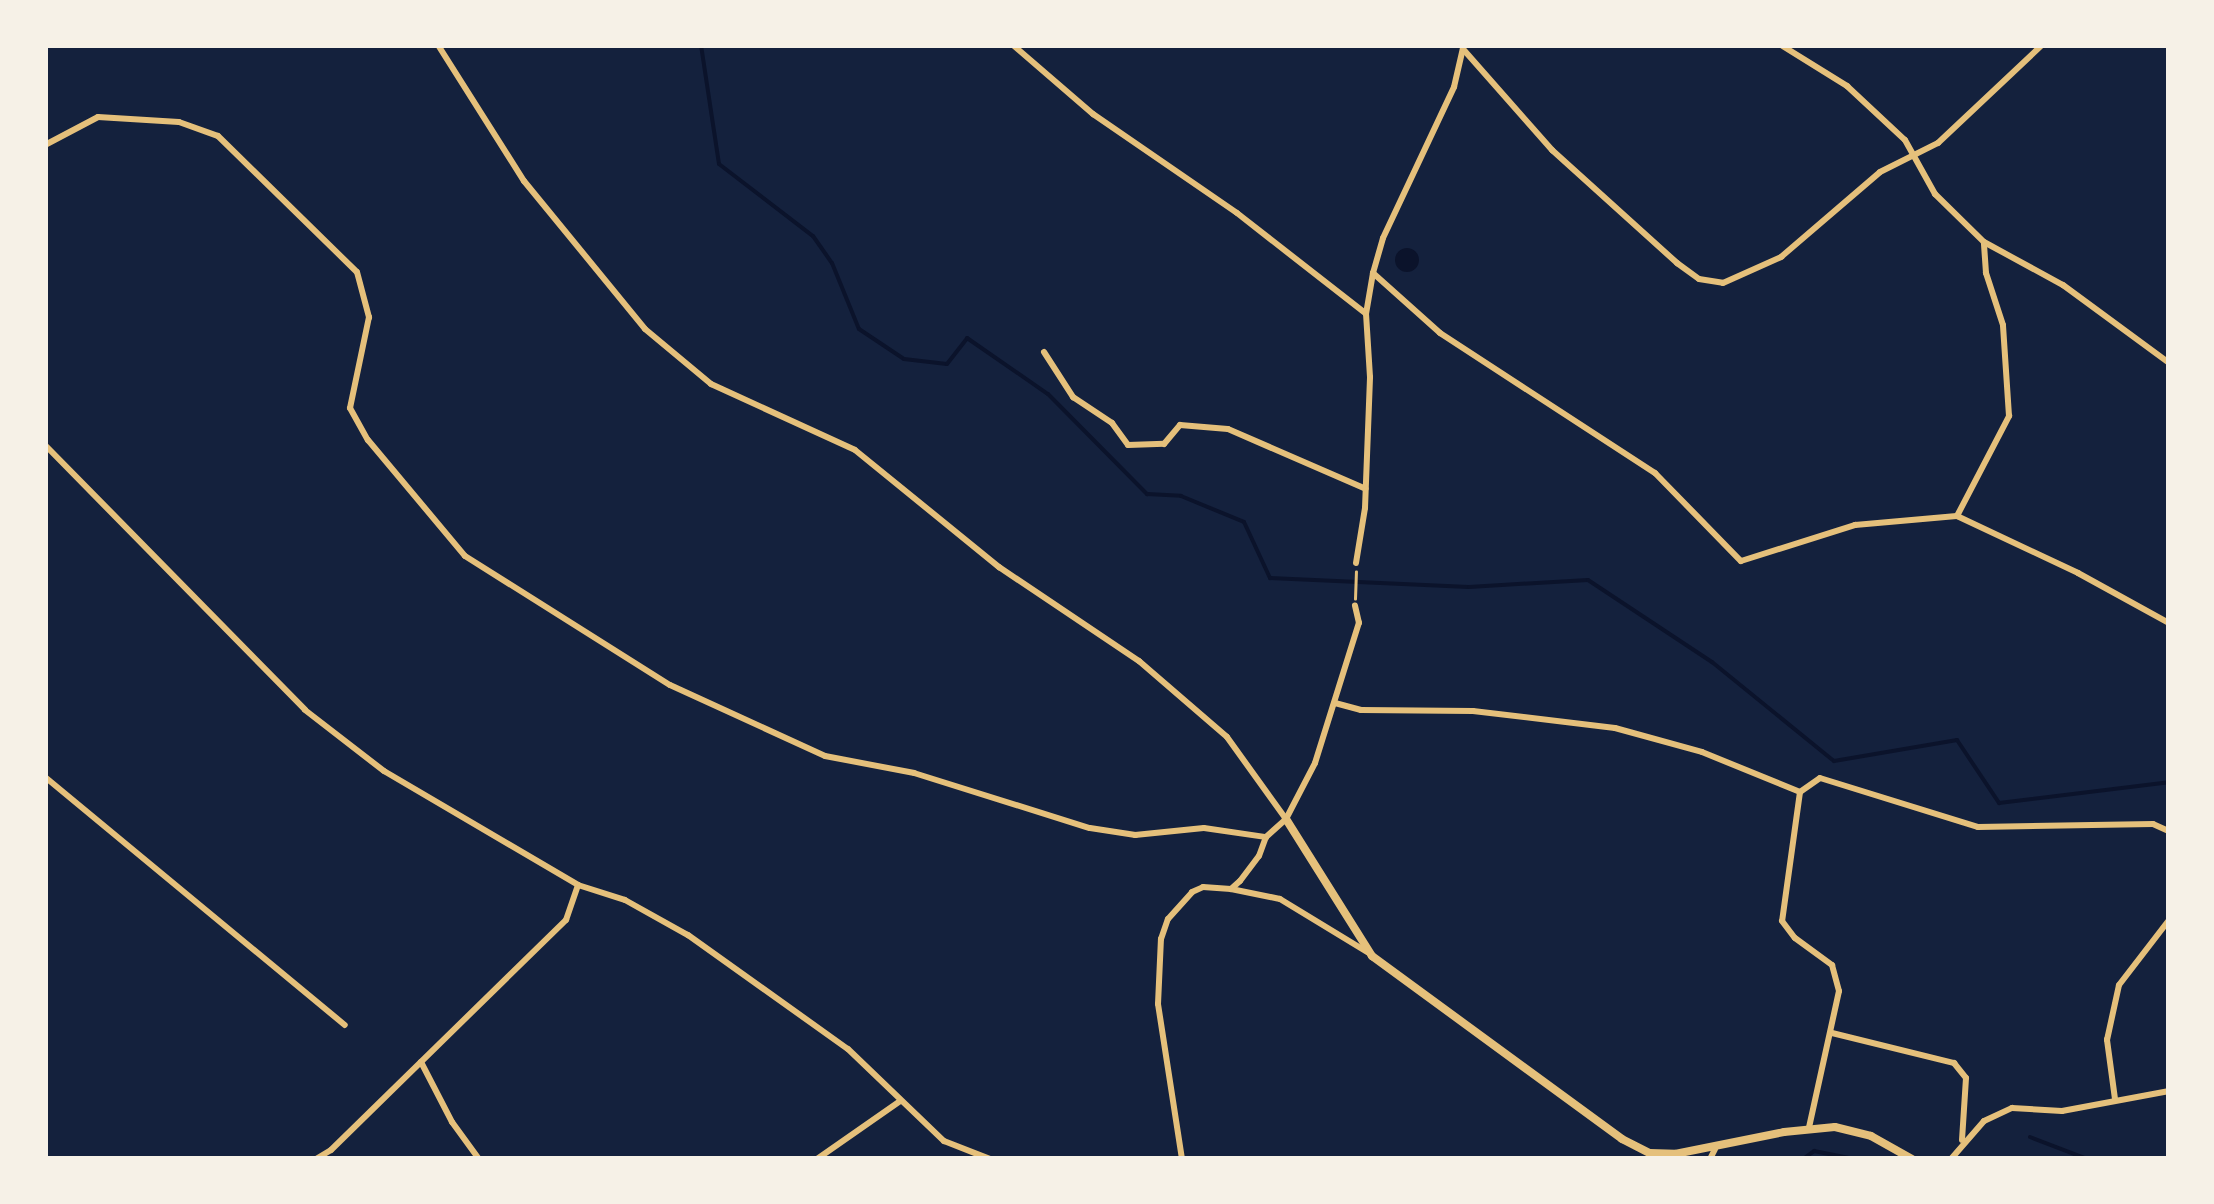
<!DOCTYPE html>
<html>
<head>
<meta charset="utf-8">
<style>
  body { margin:0 }
  #map { position:relative; width:2214px; height:1204px; overflow:hidden; background:#14213d; font-family:Roboto,sans-serif }
  div>[style] { position:absolute }
  [style*='--x'] { left:calc(var(--x)*1px); top:calc(var(--y)*1px); width:calc(var(--w)*1px); rotate:calc(var(--a)*1deg) }
  .water>* { inset:0; background:#0b132b }
  .round { border-radius:50% }
  .stream>* { height:4px; margin:-2px; padding:0 2px; transform-origin:2px; border-radius:2px; background:#0b132b }
  .path>* { height:2.5px; margin:-1.25px; padding:0 1.25px; transform-origin:1.25px; border-radius:1.25px; background:#e5c07b }
  .minor>* { height:6px; margin:-3px; padding:0 3px; transform-origin:3px; border-radius:3px; background:#e5c07b }
  .tertiary>* { height:8px; margin:-4px; padding:0 4px; transform-origin:4px; border-radius:4px; background:#e5c07b }
  span { translate:-50% -50%; white-space:nowrap; text-align:center; line-height:1.15; -webkit-text-stroke:9px #f6f1e7; paint-order:stroke }
  .frame { position:absolute; inset:0; border:48px solid #f6f1e7; pointer-events:none }
</style>
</head>
<body>
<div id="map">
  <div class="water">
    <div class="round" style="left:1395px;top:248px;width:24px;height:24px"></div>
  </div>
  <div class="stream">
    <div style="--x:701;--y:45;--w:120;--a:81.4"></div>
    <div style="--x:719;--y:164;--w:118;--a:37.5"></div>
    <div style="--x:813;--y:236;--w:33;--a:55"></div>
    <div style="--x:832;--y:263;--w:71;--a:67.8"></div>
    <div style="--x:859;--y:329;--w:54;--a:33.7"></div>
    <div style="--x:904;--y:359;--w:43;--a:6.6"></div>
    <div style="--x:947;--y:364;--w:33;--a:-52"></div>
    <div style="--x:967;--y:338;--w:98;--a:34.7"></div>
    <div style="--x:1048;--y:394;--w:141;--a:45.3"></div>
    <div style="--x:1147;--y:494;--w:34;--a:3"></div>
    <div style="--x:1181;--y:496;--w:68;--a:22.4"></div>
    <div style="--x:1244;--y:522;--w:62;--a:65.1"></div>
    <div style="--x:1270;--y:578;--w:199;--a:2.6"></div>
    <div style="--x:1469;--y:587;--w:119;--a:-3.4"></div>
    <div style="--x:1588;--y:580;--w:149;--a:33.5"></div>
    <div style="--x:1712;--y:662;--w:157;--a:39.1"></div>
    <div style="--x:1834;--y:761;--w:125;--a:-9.7"></div>
    <div style="--x:1957;--y:740;--w:76;--a:56.3"></div>
    <div style="--x:1999;--y:803;--w:171;--a:-7"></div>
    <div style="--x:2030;--y:1137;--w:61;--a:21.1"></div>
    <div style="--x:1803;--y:1159;--w:14;--a:-36"></div>
    <div style="--x:1814;--y:1151;--w:41;--a:11.3"></div>
  </div>
  <div class="path">
    <div style="--x:1355;--y:599;--w:27;--a:-88"></div>
  </div>
  <div class="minor">
    <div style="--x:438;--y:45;--w:161;--a:57.7"></div>
    <div style="--x:524;--y:181;--w:191;--a:50.7"></div>
    <div style="--x:645;--y:329;--w:86;--a:39.8"></div>
    <div style="--x:711;--y:384;--w:158;--a:24.6"></div>
    <div style="--x:855;--y:450;--w:186;--a:39.1"></div>
    <div style="--x:999;--y:567;--w:169;--a:33.9"></div>
    <div style="--x:1139;--y:661;--w:116;--a:40.8"></div>
    <div style="--x:1227;--y:737;--w:101;--a:54.3"></div>
    <div style="--x:1013;--y:45;--w:106;--a:40.8"></div>
    <div style="--x:1093;--y:114;--w:175;--a:34.5"></div>
    <div style="--x:1237;--y:213;--w:162;--a:38"></div>
    <div style="--x:1781;--y:45;--w:78;--a:31.8"></div>
    <div style="--x:1847;--y:86;--w:79;--a:43"></div>
    <div style="--x:1905;--y:140;--w:62;--a:60.9"></div>
    <div style="--x:1935;--y:194;--w:69;--a:44.4"></div>
    <div style="--x:1984;--y:242;--w:90;--a:28.6"></div>
    <div style="--x:2063;--y:285;--w:132;--a:36.3"></div>
    <div style="--x:1463;--y:49;--w:135;--a:48.6"></div>
    <div style="--x:1552;--y:150;--w:169;--a:42.1"></div>
    <div style="--x:1677;--y:263;--w:27;--a:36"></div>
    <div style="--x:1699;--y:279;--w:24;--a:9"></div>
    <div style="--x:1723;--y:283;--w:64;--a:-24.1"></div>
    <div style="--x:1781;--y:257;--w:130;--a:-40.6"></div>
    <div style="--x:1880;--y:172;--w:65;--a:-26.6"></div>
    <div style="--x:1938;--y:143;--w:143;--a:-43.3"></div>
    <div style="--x:45;--y:145;--w:60;--a:-27.8"></div>
    <div style="--x:98;--y:117;--w:81;--a:3.5"></div>
    <div style="--x:179;--y:122;--w:41;--a:19.7"></div>
    <div style="--x:218;--y:136;--w:194;--a:44.4"></div>
    <div style="--x:357;--y:272;--w:47;--a:75.1"></div>
    <div style="--x:369;--y:317;--w:93;--a:101.8"></div>
    <div style="--x:350;--y:408;--w:37;--a:61"></div>
    <div style="--x:368;--y:440;--w:151;--a:50.1"></div>
    <div style="--x:465;--y:556;--w:242;--a:32.2"></div>
    <div style="--x:670;--y:685;--w:170;--a:24.6"></div>
    <div style="--x:825;--y:756;--w:91;--a:10.8"></div>
    <div style="--x:914;--y:773;--w:184;--a:17.4"></div>
    <div style="--x:1090;--y:828;--w:46;--a:8.8"></div>
    <div style="--x:1135;--y:835;--w:69;--a:-5.8"></div>
    <div style="--x:1204;--y:828;--w:63;--a:8.3"></div>
    <div style="--x:1266;--y:837;--w:27;--a:-42"></div>
    <div style="--x:1286;--y:819;--w:63;--a:-62.6"></div>
    <div style="--x:1315;--y:763;--w:147;--a:-72.6"></div>
    <div style="--x:1359;--y:623;--w:18;--a:-103"></div>
    <div style="--x:1373;--y:273;--w:90;--a:41.8"></div>
    <div style="--x:1440;--y:333;--w:257;--a:33.1"></div>
    <div style="--x:1655;--y:473;--w:123;--a:45.7"></div>
    <div style="--x:1741;--y:561;--w:120;--a:-17.5"></div>
    <div style="--x:1855;--y:525;--w:102;--a:-5"></div>
    <div style="--x:1957;--y:516;--w:134;--a:25.2"></div>
    <div style="--x:2078;--y:573;--w:104;--a:28.8"></div>
    <div style="--x:1044;--y:352;--w:54;--a:57.2"></div>
    <div style="--x:1073;--y:397;--w:47;--a:33.7"></div>
    <div style="--x:1112;--y:423;--w:27;--a:54"></div>
    <div style="--x:1128;--y:445;--w:36;--a:-2"></div>
    <div style="--x:1164;--y:444;--w:25;--a:-50"></div>
    <div style="--x:1180;--y:425;--w:48;--a:4.8"></div>
    <div style="--x:1228;--y:429;--w:150;--a:23.5"></div>
    <div style="--x:45;--y:445;--w:371;--a:45.5"></div>
    <div style="--x:305;--y:710;--w:100;--a:37.7"></div>
    <div style="--x:384;--y:771;--w:225;--a:30.4"></div>
    <div style="--x:578;--y:885;--w:49;--a:17.7"></div>
    <div style="--x:625;--y:900;--w:72;--a:29.1"></div>
    <div style="--x:688;--y:935;--w:196;--a:35.5"></div>
    <div style="--x:848;--y:1049;--w:133;--a:43.8"></div>
    <div style="--x:944;--y:1141;--w:49;--a:21.4"></div>
    <div style="--x:1957;--y:516;--w:113;--a:-62.5"></div>
    <div style="--x:2009;--y:416;--w:91;--a:-93.8"></div>
    <div style="--x:2003;--y:325;--w:55;--a:-108.1"></div>
    <div style="--x:1986;--y:273;--w:30;--a:-94"></div>
    <div style="--x:1356;--y:563;--w:56;--a:-80.7"></div>
    <div style="--x:1365;--y:508;--w:131;--a:-87.8"></div>
    <div style="--x:1370;--y:377;--w:63;--a:-93.6"></div>
    <div style="--x:1366;--y:314;--w:42;--a:-80.3"></div>
    <div style="--x:1373;--y:273;--w:36;--a:-74"></div>
    <div style="--x:1383;--y:238;--w:167;--a:-64.8"></div>
    <div style="--x:1454;--y:87;--w:39;--a:-77"></div>
    <div style="--x:1335;--y:703;--w:27;--a:15"></div>
    <div style="--x:1361;--y:710;--w:112;--a:0.5"></div>
    <div style="--x:1473;--y:711;--w:143;--a:6.8"></div>
    <div style="--x:1615;--y:728;--w:90;--a:15.4"></div>
    <div style="--x:1702;--y:752;--w:106;--a:22.2"></div>
    <div style="--x:1800;--y:792;--w:24;--a:-35"></div>
    <div style="--x:1820;--y:778;--w:165;--a:17.2"></div>
    <div style="--x:1978;--y:827;--w:175;--a:-1"></div>
    <div style="--x:2153;--y:824;--w:17;--a:24"></div>
    <div style="--x:45;--y:777;--w:389;--a:39.6"></div>
    <div style="--x:1800;--y:792;--w:130;--a:97.9"></div>
    <div style="--x:1782;--y:921;--w:21;--a:53"></div>
    <div style="--x:1795;--y:938;--w:46;--a:36.1"></div>
    <div style="--x:1832;--y:965;--w:27;--a:75"></div>
    <div style="--x:1839;--y:991;--w:140;--a:102.4"></div>
    <div style="--x:1231;--y:889;--w:50;--a:11.5"></div>
    <div style="--x:1280;--y:899;--w:102;--a:31.3"></div>
    <div style="--x:1832;--y:1033;--w:126;--a:13.8"></div>
    <div style="--x:1954;--y:1063;--w:19;--a:51"></div>
    <div style="--x:1966;--y:1078;--w:62;--a:93.7"></div>
    <div style="--x:421;--y:1062;--w:68;--a:62.7"></div>
    <div style="--x:452;--y:1122;--w:46;--a:53.9"></div>
    <div style="--x:2115;--y:1099;--w:60;--a:-97.7"></div>
    <div style="--x:2107;--y:1040;--w:56;--a:-77.7"></div>
    <div style="--x:2119;--y:985;--w:82;--a:-52.4"></div>
    <div style="--x:316;--y:1159;--w:17;--a:-31"></div>
    <div style="--x:331;--y:1150;--w:329;--a:-44.4"></div>
    <div style="--x:566;--y:920;--w:37;--a:-71"></div>
    <div style="--x:817;--y:1159;--w:101;--a:-34.9"></div>
    <div style="--x:1182;--y:1159;--w:157;--a:-98.8"></div>
    <div style="--x:1158;--y:1004;--w:65;--a:-87.4"></div>
    <div style="--x:1161;--y:939;--w:21;--a:-71"></div>
    <div style="--x:1168;--y:919;--w:36;--a:-48"></div>
    <div style="--x:1192;--y:892;--w:12;--a:-24"></div>
    <div style="--x:1203;--y:887;--w:28;--a:4"></div>
    <div style="--x:1231;--y:889;--w:12;--a:-42"></div>
    <div style="--x:1240;--y:881;--w:31;--a:-53"></div>
    <div style="--x:1259;--y:856;--w:20;--a:-70"></div>
    <div style="--x:1710;--y:1159;--w:11;--a:-63"></div>
    <div style="--x:1951;--y:1159;--w:50;--a:-49"></div>
    <div style="--x:1984;--y:1121;--w:31;--a:-25"></div>
    <div style="--x:2012;--y:1108;--w:50;--a:3.4"></div>
    <div style="--x:2062;--y:1111;--w:109;--a:-10.6"></div>
  </div>
  <div class="tertiary">
    <div style="--x:1286;--y:819;--w:162;--a:57.9"></div>
    <div style="--x:1372;--y:956;--w:310;--a:36.2"></div>
    <div style="--x:1622;--y:1139;--w:31;--a:27"></div>
    <div style="--x:1650;--y:1153;--w:25;--a:2"></div>
    <div style="--x:1675;--y:1154;--w:111;--a:-11.4"></div>
    <div style="--x:1784;--y:1132;--w:51;--a:-5.6"></div>
    <div style="--x:1835;--y:1127;--w:37;--a:14"></div>
    <div style="--x:1871;--y:1136;--w:47;--a:29.3"></div>
  </div>
  <div class="frame"></div>
</div>
</body>
</html>
